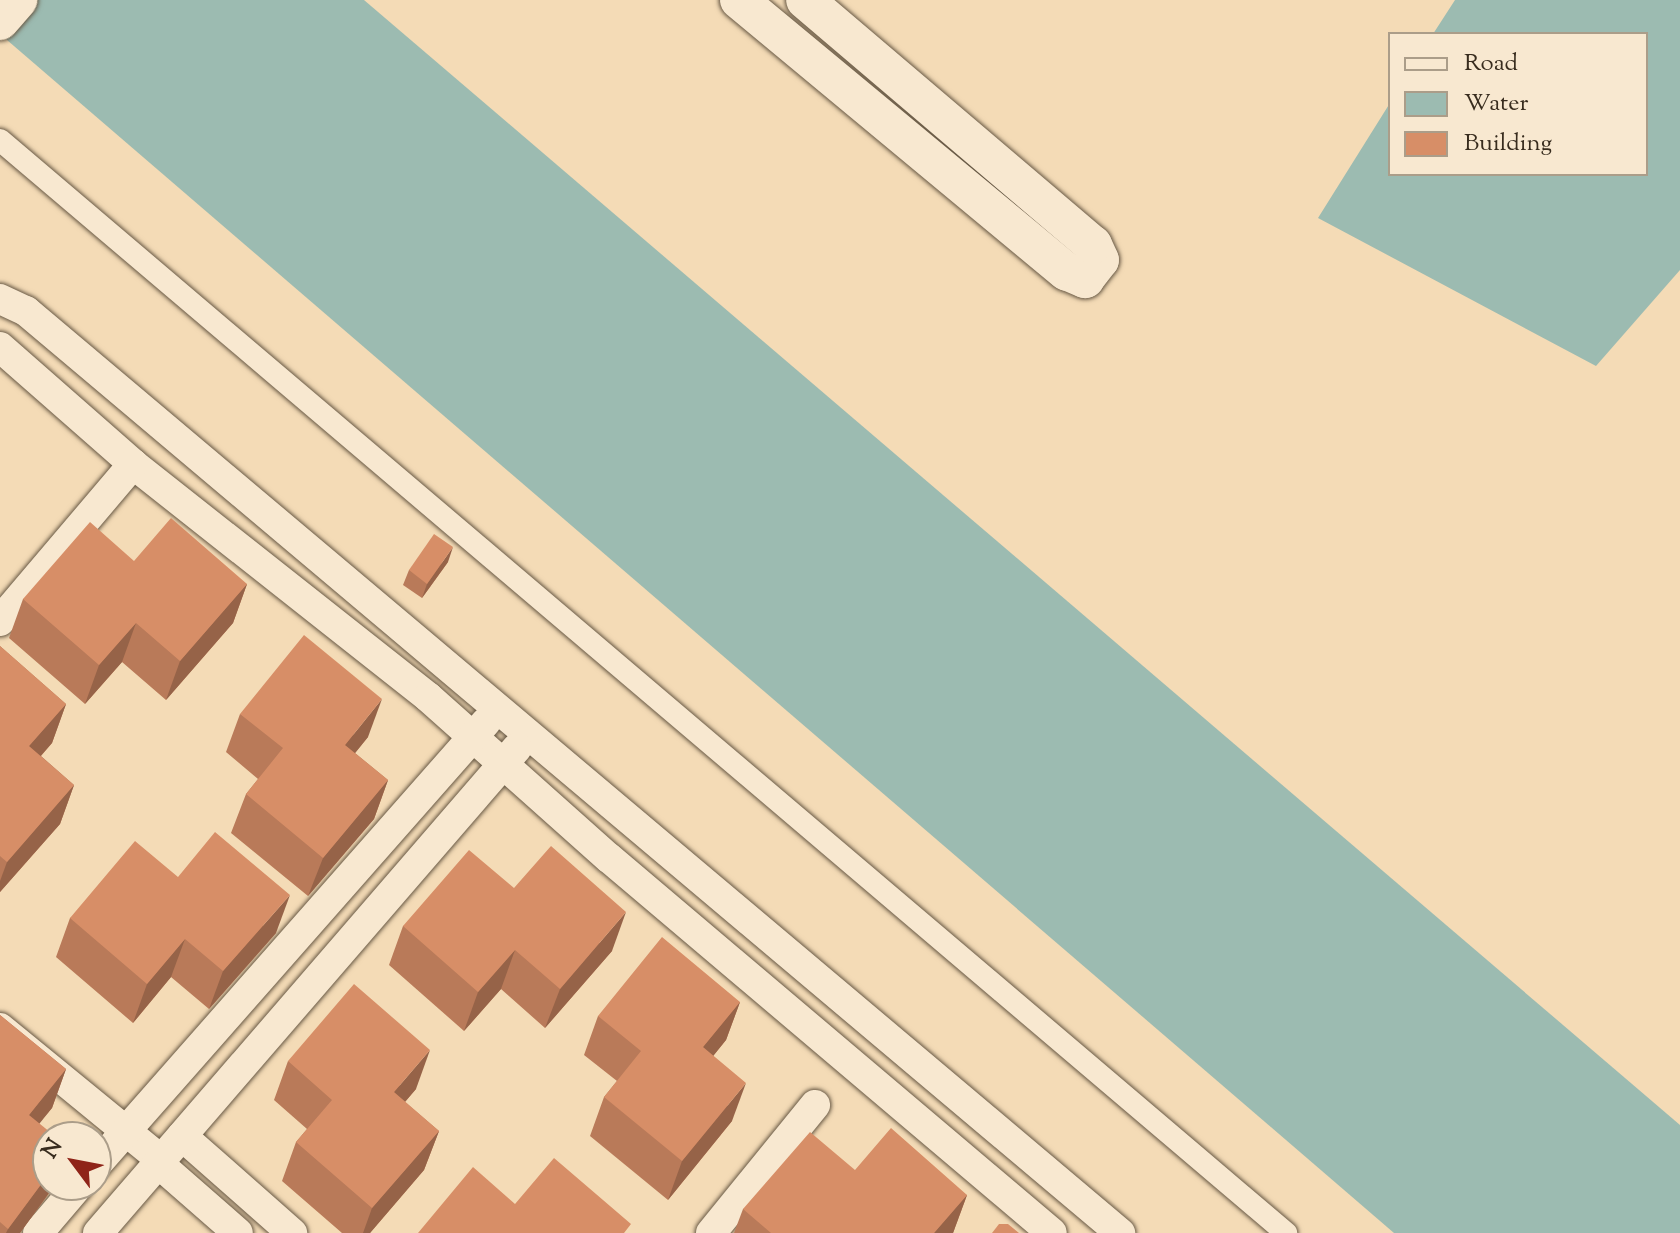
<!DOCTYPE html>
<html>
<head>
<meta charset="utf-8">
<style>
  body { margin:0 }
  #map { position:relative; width:1680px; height:1233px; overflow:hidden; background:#f4dbb6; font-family:"Sorts Mill Goudy",serif }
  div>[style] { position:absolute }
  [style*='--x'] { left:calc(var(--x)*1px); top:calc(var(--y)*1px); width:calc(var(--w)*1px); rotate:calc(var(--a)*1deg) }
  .water>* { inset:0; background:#9cbbb1 }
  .roads { filter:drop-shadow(0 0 2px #675844) drop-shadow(0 0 2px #675844) }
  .pedestrian>* { height:22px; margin:-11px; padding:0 11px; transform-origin:11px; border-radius:11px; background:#f8e8d0 }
  .minor>* { height:30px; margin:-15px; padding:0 15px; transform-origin:15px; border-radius:15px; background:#f8e8d0 }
  .tertiary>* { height:38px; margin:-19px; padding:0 19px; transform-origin:19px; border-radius:19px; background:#f8e8d0 }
  .wall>* { inset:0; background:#b97a59 }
  .shaded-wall>* { inset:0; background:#966348 }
  .building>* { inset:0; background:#d78e67 }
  span { translate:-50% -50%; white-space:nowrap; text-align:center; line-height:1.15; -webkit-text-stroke:6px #f8e8d0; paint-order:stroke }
  .legend { position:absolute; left:1388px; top:32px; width:260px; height:144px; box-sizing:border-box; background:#f8e8d0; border:2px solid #ab9d89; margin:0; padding:10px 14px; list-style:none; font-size:24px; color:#382c1e }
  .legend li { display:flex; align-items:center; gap:16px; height:40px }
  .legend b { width:40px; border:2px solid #ab9d89 }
  .north { position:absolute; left:32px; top:1121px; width:80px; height:80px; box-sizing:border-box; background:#f8e8d0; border:2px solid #ab9d89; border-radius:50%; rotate:302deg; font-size:22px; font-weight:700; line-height:32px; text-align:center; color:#382c1e }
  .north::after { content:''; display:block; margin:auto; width:28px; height:36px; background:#8f2418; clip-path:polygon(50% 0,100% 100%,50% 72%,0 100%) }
</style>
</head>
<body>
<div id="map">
  <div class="water">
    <div style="clip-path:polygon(0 0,364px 0,1680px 1125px,1680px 1233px,1394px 1233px,0 34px)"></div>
    <div style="clip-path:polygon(1455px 0,1680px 0,1680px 270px,1596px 366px,1318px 218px,1390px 103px,1390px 174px,1646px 174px,1646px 34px,1433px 34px)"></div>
  </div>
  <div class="roads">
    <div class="pedestrian">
      <div style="--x:0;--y:140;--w:1688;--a:40.36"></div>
    </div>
    <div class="minor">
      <div style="--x:0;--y:299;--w:29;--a:25"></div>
      <div style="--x:26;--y:311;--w:1431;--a:40.12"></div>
      <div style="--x:0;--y:347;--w:177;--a:41.3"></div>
      <div style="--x:133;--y:464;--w:376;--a:38.3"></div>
      <div style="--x:428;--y:697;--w:242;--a:41.7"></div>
      <div style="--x:609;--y:858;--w:580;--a:40.25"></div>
      <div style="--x:0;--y:621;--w:206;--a:-49.7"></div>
      <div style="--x:0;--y:1028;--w:208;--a:39.3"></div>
      <div style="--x:182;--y:1136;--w:147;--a:41.4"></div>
      <div style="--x:158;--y:1163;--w:106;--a:41.2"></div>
      <div style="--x:96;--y:1165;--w:590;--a:-48.64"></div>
      <div style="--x:38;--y:1233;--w:63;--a:-49.5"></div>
      <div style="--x:98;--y:1233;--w:641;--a:-49.18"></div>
      <div style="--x:711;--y:1233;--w:165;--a:-50.9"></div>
    </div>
    <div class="tertiary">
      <div style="--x:739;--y:0;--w:425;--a:39.7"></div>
      <div style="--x:1066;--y:271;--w:21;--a:23"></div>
      <div style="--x:1085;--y:279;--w:24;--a:-52"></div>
      <div style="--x:1100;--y:260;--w:17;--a:-115"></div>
      <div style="--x:1093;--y:245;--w:378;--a:-139.6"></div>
      <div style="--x:0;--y:21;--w:28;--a:-49"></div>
    </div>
  </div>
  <div class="wall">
    <div style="clip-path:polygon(134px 561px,247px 584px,233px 623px,166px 700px,122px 662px,85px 704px,9px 638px,23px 599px)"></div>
    <div style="clip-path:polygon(448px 562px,422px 598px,403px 585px,409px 570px)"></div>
    <div style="clip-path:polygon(0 646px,66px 704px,52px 743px,41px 756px,74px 785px,60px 824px,0 892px)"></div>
    <div style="clip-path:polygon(240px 714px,368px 737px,355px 753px,388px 780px,374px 819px,308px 896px,231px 833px,246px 794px,258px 779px,226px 752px)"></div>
    <div style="clip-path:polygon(178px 877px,276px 933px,209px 1009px,171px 977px,133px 1023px,56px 957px,70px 918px)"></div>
    <div style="clip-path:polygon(514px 888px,612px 951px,545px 1028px,501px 989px,464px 1031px,389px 965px,403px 926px)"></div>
    <div style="clip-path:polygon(740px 1002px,726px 1040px,713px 1056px,732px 1121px,668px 1200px,590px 1136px,604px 1097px,617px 1081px,584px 1055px,598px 1016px)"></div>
    <div style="clip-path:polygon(0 1015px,66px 1069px,52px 1108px,39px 1123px,48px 1185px,55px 1185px,20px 1233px,0 1233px)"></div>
    <div style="clip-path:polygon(288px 1061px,416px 1089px,405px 1102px,439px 1131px,424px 1170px,370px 1233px,342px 1233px,282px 1181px,296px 1142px,307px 1129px,274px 1100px)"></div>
    <div style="clip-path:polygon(855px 1170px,967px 1195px,953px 1233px,734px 1233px,743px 1209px)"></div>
  </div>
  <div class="shaded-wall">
    <div style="clip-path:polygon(453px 547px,448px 562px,422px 598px,427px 584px)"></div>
    <div style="clip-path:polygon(247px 584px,233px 623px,166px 700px,180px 661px)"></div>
    <div style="clip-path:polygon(136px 623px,122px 662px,85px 704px,99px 665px)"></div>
    <div style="clip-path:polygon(382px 699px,368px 737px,330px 784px,345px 745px)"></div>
    <div style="clip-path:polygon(66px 704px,52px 743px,15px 785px,29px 746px)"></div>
    <div style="clip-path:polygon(388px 780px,374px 819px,308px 896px,323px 858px)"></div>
    <div style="clip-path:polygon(74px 785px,60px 824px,0 892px,0 881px,7px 862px)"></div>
    <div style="clip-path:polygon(290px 895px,276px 933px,209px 1009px,223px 971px)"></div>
    <div style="clip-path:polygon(626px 912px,612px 951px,545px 1028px,560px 989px)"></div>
    <div style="clip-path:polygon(185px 939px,171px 977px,133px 1023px,147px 984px)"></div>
    <div style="clip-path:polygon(515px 950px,501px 989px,464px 1031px,478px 992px)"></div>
    <div style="clip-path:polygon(740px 1002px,726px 1040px,689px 1086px,703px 1047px)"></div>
    <div style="clip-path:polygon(430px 1050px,416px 1089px,380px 1131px,394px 1092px)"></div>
    <div style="clip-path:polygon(66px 1069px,52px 1108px,15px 1154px,29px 1115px)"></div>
    <div style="clip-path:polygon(746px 1083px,732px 1121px,668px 1200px,682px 1161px)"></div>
    <div style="clip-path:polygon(439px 1131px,424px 1170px,370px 1233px,363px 1233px,372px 1208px)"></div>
    <div style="clip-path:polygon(48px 1175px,48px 1185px,55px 1185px,54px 1186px,20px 1233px,6px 1233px,8px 1229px)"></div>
    <div style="clip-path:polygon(967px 1195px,953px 1233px,934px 1233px)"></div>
  </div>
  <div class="building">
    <div style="clip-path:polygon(171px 518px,247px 584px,180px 661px,136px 623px,99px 665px,23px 599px,90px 522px,134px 561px)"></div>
    <div style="clip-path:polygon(434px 534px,453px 547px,427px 584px,409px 570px)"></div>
    <div style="clip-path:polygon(304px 635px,382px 699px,345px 745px,388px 780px,323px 858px,246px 794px,283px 748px,240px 714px)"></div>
    <div style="clip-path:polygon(0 646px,66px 704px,29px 746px,74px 785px,7px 862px,0 856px)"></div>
    <div style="clip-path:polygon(215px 832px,290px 895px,223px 971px,185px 939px,147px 984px,70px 918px,135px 841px,178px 877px)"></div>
    <div style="clip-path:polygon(551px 846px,626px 912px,560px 989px,515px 950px,478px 992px,403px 926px,469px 850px,514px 888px)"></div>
    <div style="clip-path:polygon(662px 937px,740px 1002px,703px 1047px,746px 1083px,682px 1161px,604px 1097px,641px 1051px,598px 1016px)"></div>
    <div style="clip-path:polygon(354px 984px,430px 1050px,394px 1092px,439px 1131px,372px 1208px,296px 1142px,332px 1100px,288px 1061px)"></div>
    <div style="clip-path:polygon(0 1015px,66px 1069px,29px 1115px,56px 1137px,48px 1137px,48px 1175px,8px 1229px,0 1222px)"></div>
    <div style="clip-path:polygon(891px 1128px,967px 1195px,934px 1233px,771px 1233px,743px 1209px,810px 1132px,855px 1170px)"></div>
    <div style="clip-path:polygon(554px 1158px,631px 1224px,624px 1233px,418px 1233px,473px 1167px,515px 1204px)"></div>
    <div style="clip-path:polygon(999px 1224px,1008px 1224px,1019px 1233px,992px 1233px)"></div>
  </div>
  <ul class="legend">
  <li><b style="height:10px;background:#f8e8d0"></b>Road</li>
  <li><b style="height:22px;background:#9cbbb1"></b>Water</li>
  <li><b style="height:22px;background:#d78e67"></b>Building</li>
  </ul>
  <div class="north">N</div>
</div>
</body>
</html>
